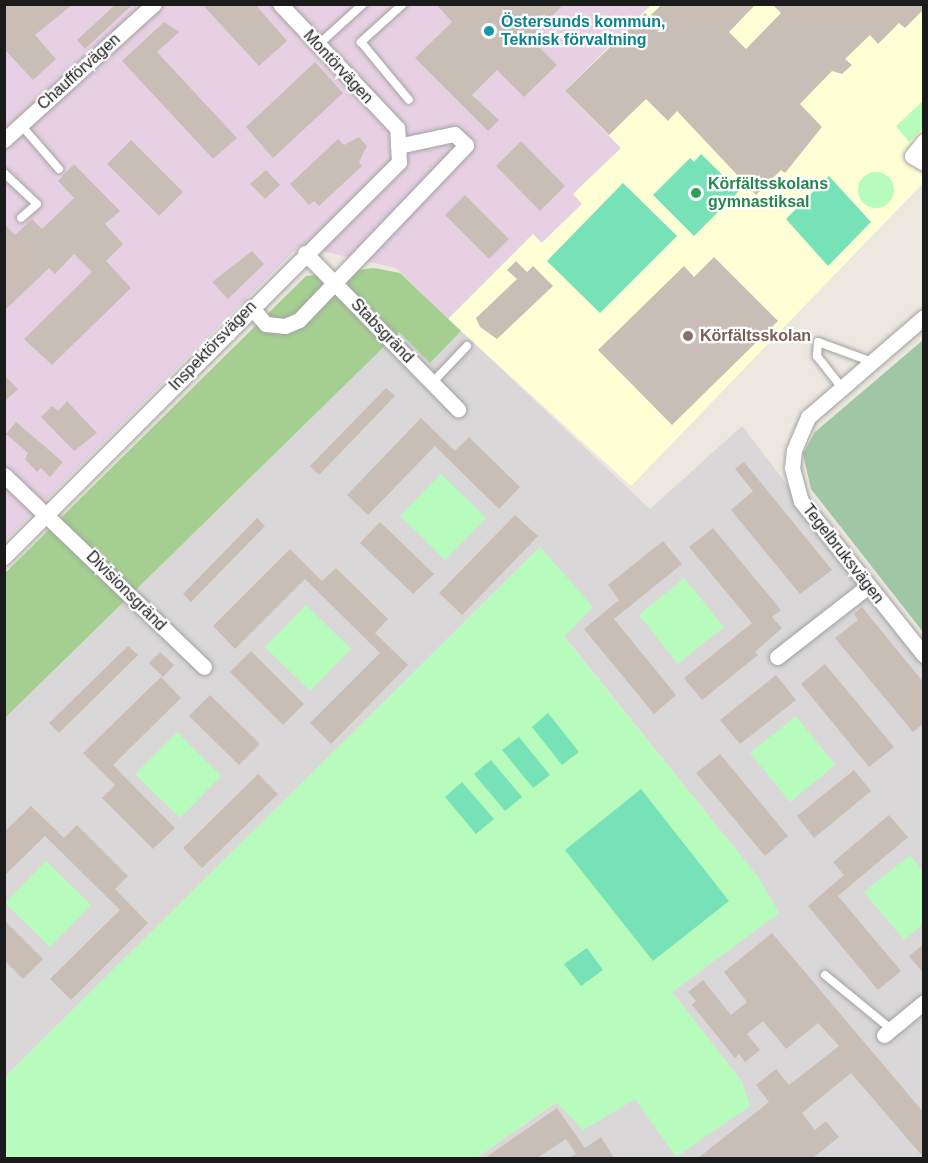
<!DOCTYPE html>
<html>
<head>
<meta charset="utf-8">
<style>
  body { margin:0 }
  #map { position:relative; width:928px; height:1163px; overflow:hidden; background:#ede8df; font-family:Arial,sans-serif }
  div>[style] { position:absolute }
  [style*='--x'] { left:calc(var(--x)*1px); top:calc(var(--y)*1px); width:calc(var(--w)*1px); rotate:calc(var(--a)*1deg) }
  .residential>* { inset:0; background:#d9d7d7 }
  .industrial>* { inset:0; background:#e7d0e3 }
  .education>* { inset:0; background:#ffffd6 }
  .forest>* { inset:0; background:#a4cf91 }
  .cemetery>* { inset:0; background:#9fc7a5 }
  .park>* { inset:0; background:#b7fcbc }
  .round { border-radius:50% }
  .pitch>* { inset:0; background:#77e2b8 }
  .building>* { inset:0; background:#c9beb5 }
  .roads { filter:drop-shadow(0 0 2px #a2a2a2) drop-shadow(0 0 2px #a2a2a2) }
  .service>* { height:8px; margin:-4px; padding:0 4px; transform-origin:4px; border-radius:4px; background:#fff }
  .minor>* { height:15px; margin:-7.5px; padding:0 7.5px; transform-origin:7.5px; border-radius:7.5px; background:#fff }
  .dots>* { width:16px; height:16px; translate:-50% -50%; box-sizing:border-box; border:3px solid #fff; border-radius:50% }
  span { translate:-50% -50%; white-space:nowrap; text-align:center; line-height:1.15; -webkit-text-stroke:4.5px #fff; paint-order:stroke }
  .culture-label { font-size:16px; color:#0d838f; font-weight:700 }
  .left { translate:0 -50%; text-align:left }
  .street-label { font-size:16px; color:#1b1b1b }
  .leisure-label { font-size:16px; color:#27864d; font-weight:700 }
  .education-label { font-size:16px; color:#785e54; font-weight:700 }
  .frame { position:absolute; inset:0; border:6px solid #1b1b1b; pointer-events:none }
</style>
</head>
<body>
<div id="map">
  <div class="residential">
    <div style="clip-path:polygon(461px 331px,650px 509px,742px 426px,923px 662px,923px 1158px,476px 1158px,557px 1102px,583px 1130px,635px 1099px,742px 1082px,672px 992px,779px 913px,758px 877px,564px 636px,540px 547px,5px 1077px,5px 718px,399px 332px,430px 363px)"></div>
  </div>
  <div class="industrial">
    <div style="clip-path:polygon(5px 5px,651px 5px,565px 91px,621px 148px,574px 194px,582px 204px,541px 243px,532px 235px,448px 319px,396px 268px,299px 246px,5px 541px)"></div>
  </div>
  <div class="education">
    <div style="clip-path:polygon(651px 5px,923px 5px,923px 183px,631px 486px,448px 319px,533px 234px,542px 243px,582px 204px,573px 194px,621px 148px,565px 91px)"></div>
  </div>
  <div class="forest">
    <div style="clip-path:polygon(374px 268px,400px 273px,461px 331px,430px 363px,399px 332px,5px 718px,5px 573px,306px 276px)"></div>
  </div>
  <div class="cemetery">
    <div style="clip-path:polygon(923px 340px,923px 632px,811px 489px,803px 454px,815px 432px)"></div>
  </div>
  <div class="park">
    <div style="clip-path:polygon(923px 101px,923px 128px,909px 142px,896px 126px)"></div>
    <div class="round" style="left:858px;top:172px;width:36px;height:36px"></div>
    <div style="clip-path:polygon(441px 474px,486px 518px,445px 560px,400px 516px)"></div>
    <div style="clip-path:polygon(540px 547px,593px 607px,564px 637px,758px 877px,779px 913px,672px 992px,742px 1082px,750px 1106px,676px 1157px,635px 1099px,583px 1130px,556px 1102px,476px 1158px,5px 1158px,5px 1077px)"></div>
    <div style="clip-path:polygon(684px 578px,724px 627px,678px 664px,639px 615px)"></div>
    <div style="clip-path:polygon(306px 605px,351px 649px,310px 691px,265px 647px)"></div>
    <div style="clip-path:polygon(796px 716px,835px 765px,790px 802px,750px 753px)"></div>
    <div style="clip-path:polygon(177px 732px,221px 776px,180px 818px,135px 774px)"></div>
    <div style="clip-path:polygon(910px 855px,923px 872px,923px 924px,904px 940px,864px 892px)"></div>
    <div style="clip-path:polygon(46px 861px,91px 905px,50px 947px,5px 903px)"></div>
  </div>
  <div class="pitch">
    <div style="clip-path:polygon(701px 154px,739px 191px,694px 236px,653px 195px,690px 158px,694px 162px)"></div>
    <div style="clip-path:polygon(829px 176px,871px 222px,828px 266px,786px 219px)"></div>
    <div style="clip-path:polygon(623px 183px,677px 236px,600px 313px,547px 261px)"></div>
    <div style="clip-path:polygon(548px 713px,579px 752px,562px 765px,532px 727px)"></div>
    <div style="clip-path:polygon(519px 737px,550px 775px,533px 788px,502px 750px)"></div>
    <div style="clip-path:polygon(491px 760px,522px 797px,505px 811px,474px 774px)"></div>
    <div style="clip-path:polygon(462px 782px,494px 819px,476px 834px,445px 797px)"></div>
    <div style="clip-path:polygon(641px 789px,729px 901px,653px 961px,565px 850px)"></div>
    <div style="clip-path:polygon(587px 948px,603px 970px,581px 986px,564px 964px)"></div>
  </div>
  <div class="building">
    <div style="clip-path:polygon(4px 4px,73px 4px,35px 35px,56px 59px,33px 80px,4px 49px)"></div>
    <div style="clip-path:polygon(116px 4px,133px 4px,85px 49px,77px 40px)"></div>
    <div style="clip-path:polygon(202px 4px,255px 4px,287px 41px,259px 66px)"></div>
    <div style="clip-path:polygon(436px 4px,564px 4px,530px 38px,557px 65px,524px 97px,497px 70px,472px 95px,499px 120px,488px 131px,415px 58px,452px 22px)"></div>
    <div style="clip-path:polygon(662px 4px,756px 4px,729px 32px,746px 49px,781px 13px,772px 4px,924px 4px,924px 9px,905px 28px,899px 23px,878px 44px,870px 35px,845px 59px,852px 65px,842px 74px,832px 71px,800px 104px,822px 127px,785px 173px,781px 170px,756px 195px,677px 111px,668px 121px,646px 99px,609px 135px,565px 91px,645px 13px,649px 17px)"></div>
    <div style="clip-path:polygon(164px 22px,179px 32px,157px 52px,237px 138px,213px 159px,122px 61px)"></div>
    <div style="clip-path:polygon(315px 62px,343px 93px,273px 158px,246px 127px)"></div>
    <div style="clip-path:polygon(359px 137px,367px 146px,359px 162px,362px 166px,319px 206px,314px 201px,309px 205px,290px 184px,338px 139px,344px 145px)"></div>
    <div style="clip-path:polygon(131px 140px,183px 192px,159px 216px,107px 164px)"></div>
    <div style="clip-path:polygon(521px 141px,565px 186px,540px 211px,496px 166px)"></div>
    <div style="clip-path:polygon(74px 164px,120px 211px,105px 224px,123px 244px,106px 261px,131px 288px,52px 365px,24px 339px,92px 272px,74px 254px,55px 274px,49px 268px,4px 311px,4px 224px,15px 235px,32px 219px,42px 229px,74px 198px,58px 181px)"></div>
    <div style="clip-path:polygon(266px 170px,280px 185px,265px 199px,250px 184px)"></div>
    <div style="clip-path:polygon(465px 195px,509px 239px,489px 259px,445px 215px)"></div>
    <div style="clip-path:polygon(252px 251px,264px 264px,228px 299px,212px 282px)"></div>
    <div style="clip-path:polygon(714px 257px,778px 321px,672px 425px,598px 350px,684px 266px,694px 277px)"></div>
    <div style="clip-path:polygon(516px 261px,527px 272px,533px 266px,553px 286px,497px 339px,480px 327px,476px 318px,517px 279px,507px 270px)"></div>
    <div style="clip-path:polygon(4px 375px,18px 389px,4px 402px)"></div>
    <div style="clip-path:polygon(386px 388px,395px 396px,319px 475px,310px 466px)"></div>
    <div style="clip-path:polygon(67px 401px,97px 433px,74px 451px,41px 417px,52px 406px,58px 411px)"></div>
    <div style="clip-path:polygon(421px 418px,455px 451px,469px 437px,520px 487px,499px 509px,435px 446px,368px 515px,347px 495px)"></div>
    <div style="clip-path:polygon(16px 422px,63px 462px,50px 477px,41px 468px,37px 472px,25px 459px,28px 453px,6px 434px)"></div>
    <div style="clip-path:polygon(744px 462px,832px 570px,800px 594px,731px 510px,753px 491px,735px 469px)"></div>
    <div style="clip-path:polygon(515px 515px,538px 536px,462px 615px,439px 593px)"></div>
    <div style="clip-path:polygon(257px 518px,265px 526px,191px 602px,183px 594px)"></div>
    <div style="clip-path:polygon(380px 522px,434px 574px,413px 594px,360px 543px)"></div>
    <div style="clip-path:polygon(713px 528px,781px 610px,772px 617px,782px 628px,755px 652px,758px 655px,702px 700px,684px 678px,752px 623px,689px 547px)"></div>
    <div style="clip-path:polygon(663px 541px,682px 564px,614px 619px,676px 695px,654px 714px,584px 629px,619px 600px,608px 585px)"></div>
    <div style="clip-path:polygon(290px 549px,322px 581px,336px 568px,388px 619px,375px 633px,408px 665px,331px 744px,310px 723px,380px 653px,305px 579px,235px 649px,213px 626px)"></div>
    <div style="clip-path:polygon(862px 607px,924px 683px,924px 723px,913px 732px,835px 638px,858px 620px,854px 614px)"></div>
    <div style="clip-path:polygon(128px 646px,138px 655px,59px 733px,49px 723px)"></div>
    <div style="clip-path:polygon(251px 651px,304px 704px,283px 725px,230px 672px)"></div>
    <div style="clip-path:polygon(160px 652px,174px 665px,163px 677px,149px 663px)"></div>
    <div style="clip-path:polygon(825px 664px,894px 747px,869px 767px,801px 684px)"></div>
    <div style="clip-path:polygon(776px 675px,796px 700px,740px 744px,720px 720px)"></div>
    <div style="clip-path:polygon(161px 677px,181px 698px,113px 765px,175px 828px,153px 849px,102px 798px,115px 785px,83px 753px)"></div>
    <div style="clip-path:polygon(210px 695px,260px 744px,239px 765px,189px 716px)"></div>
    <div style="clip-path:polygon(720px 754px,788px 836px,765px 856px,696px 773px)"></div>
    <div style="clip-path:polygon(854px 770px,871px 791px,814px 838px,797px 816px)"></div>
    <div style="clip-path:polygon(258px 774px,278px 794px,202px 868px,183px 848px)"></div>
    <div style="clip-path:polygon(31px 806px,64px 838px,77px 825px,128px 876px,115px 889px,148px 923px,71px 1000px,50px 979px,120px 910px,45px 836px,4px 876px,4px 832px)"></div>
    <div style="clip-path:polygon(889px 815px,908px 837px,838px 896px,901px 971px,878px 990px,808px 906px,844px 875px,833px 862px)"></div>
    <div style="clip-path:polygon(4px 920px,43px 959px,23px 979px,4px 960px)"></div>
    <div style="clip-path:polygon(772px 933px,924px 1113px,924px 1158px,851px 1073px,802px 1113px,815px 1130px,826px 1121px,839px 1137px,813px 1158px,698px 1158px,769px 1102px,756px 1085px,776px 1069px,789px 1085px,839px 1046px,818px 1023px,786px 1049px,763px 1021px,747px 1034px,760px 1050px,745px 1062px,739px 1054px,735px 1058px,692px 1005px,696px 1001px,688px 992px,703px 980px,731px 1015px,747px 1002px,724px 972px)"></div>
    <div style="clip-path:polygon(924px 944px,924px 974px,909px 956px)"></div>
    <div style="clip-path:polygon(557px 1108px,585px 1148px,601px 1137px,614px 1158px,568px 1158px,576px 1154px,566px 1139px,537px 1158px,485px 1158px)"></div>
  </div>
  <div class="roads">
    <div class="service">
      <div style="--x:403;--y:4;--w:57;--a:137.9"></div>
      <div style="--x:361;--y:42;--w:75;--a:50.4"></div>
      <div style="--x:318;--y:45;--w:61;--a:-42.3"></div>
      <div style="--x:27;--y:132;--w:49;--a:49.1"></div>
      <div style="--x:4;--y:173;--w:45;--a:43.2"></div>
      <div style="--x:37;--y:204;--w:21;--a:139"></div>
      <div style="--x:432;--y:383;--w:51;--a:-46.6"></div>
      <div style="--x:842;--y:388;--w:41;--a:-128"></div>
      <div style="--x:817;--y:356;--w:14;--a:-86"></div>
      <div style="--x:818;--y:342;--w:58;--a:20.3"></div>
      <div style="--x:825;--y:975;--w:85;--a:39.3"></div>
    </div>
    <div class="minor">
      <div style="--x:4;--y:140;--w:202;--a:-42.2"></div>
      <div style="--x:924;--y:141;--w:19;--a:129"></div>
      <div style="--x:912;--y:156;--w:14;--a:30"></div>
      <div style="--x:305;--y:253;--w:219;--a:45.6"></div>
      <div style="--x:251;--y:307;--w:23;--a:49"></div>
      <div style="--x:266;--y:324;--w:19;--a:6"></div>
      <div style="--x:285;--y:326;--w:15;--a:-23"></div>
      <div style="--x:299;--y:320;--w:242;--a:-46.3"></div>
      <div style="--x:466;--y:145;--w:16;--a:-137"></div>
      <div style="--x:454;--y:134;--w:57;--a:167.9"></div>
      <div style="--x:924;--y:317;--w:153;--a:139.2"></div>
      <div style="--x:808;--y:417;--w:36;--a:113"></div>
      <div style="--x:794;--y:450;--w:18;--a:96"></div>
      <div style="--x:792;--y:468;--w:34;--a:75"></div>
      <div style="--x:801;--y:501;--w:197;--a:51.4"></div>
      <div style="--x:4;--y:475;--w:277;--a:43.8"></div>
      <div style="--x:4;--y:557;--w:559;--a:-45"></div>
      <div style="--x:399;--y:162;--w:34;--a:-93"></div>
      <div style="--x:397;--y:128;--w:170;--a:-133.3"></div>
      <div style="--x:777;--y:657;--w:114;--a:-37.9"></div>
      <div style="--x:884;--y:1035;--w:52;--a:-39.5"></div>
    </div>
  </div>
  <div class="dots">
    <div style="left:489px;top:31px;background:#0f9aa8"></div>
    <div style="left:696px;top:193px;background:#2e9e5b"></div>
    <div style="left:688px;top:336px;background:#8d6e63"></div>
  </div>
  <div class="culture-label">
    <span class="left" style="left:501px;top:31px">Östersunds kommun,<br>Teknisk förvaltning</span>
  </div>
  <div class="street-label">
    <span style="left:338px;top:67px;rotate:47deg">Montörvägen</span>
    <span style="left:79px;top:72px;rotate:-42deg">Chaufförvägen</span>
    <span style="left:382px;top:331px;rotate:46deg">Stabsgränd</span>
    <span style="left:213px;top:346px;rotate:-46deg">Inspektörsvägen</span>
    <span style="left:843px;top:554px;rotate:52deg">Tegelbruksvägen</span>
    <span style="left:126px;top:591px;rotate:45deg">Divisionsgränd</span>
  </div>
  <div class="leisure-label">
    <span class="left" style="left:708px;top:193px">Körfältsskolans<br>gymnastiksal</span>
  </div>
  <div class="education-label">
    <span class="left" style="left:700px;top:336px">Körfältsskolan</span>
  </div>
  <div class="frame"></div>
</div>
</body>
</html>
